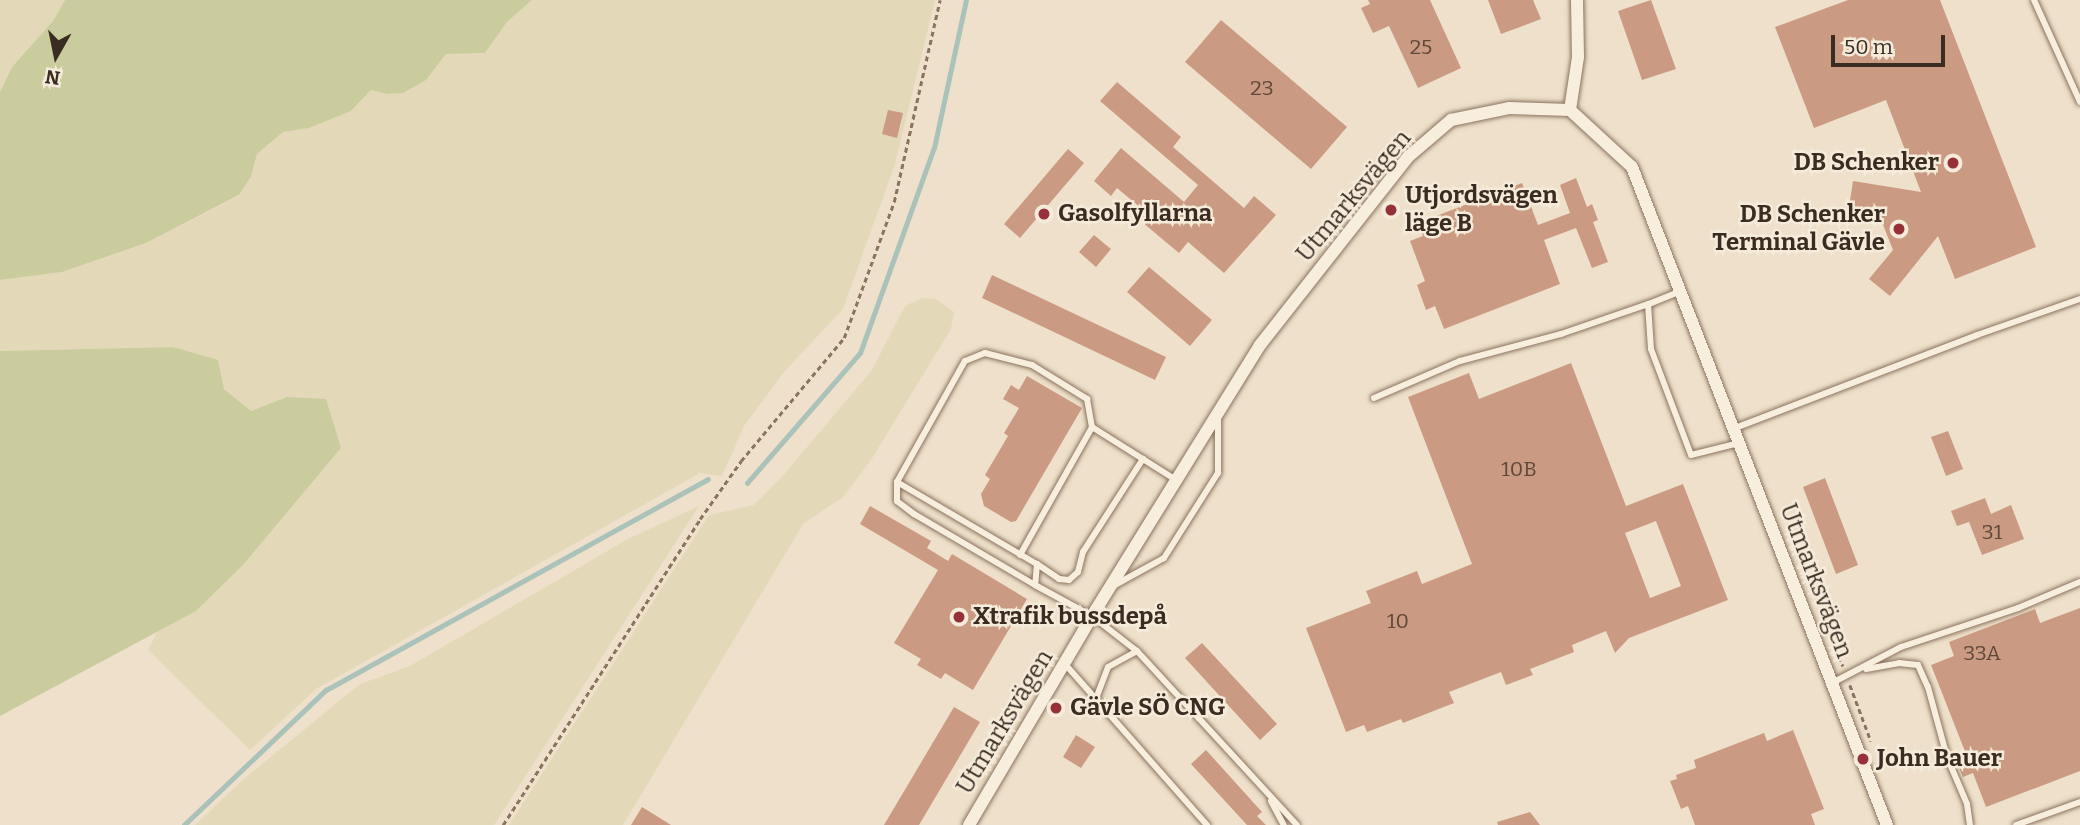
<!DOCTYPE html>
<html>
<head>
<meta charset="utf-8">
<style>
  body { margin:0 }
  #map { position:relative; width:2080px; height:825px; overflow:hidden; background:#eee0ca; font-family:Bitter,serif }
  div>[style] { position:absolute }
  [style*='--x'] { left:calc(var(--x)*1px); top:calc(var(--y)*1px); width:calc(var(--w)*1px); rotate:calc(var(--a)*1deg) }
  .farmland>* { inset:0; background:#e3d9b8 }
  .green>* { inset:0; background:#cacc9e }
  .stream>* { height:4.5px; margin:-2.25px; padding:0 2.25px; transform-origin:2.25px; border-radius:2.25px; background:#abc2ba }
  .building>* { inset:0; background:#ca9b82 }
  .path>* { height:2.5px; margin-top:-1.25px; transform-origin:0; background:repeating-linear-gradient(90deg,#8a735f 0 5px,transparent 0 8.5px) }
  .roads { filter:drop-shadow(0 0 2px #8a735f) drop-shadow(0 0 2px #8a735f) }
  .service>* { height:6px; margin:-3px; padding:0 3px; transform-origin:3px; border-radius:3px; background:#f8eede }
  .minor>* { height:12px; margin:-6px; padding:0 6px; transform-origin:6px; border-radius:6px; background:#f8eede }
  .dots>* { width:19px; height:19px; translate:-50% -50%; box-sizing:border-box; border:4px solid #f5ebda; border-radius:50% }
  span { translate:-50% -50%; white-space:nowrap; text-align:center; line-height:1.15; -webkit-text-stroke:5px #f5ebda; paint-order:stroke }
  .number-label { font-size:21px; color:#5f483a }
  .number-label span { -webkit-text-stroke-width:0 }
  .poi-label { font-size:24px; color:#3b2c22; font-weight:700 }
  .right { translate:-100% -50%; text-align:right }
  .left { translate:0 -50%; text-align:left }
  .street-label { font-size:24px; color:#3b2c22 }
  .north { position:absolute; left:21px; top:21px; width:70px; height:70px; -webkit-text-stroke:5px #f5ebda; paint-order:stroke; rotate:189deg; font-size:19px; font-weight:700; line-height:28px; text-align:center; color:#3b2c22 }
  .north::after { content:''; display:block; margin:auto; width:24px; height:32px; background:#3b2c22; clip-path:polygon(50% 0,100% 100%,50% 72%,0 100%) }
  .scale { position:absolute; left:1831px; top:35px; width:114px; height:32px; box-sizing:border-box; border:4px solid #3b2c22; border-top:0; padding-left:9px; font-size:21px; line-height:24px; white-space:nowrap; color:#3b2c22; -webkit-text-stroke:5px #f5ebda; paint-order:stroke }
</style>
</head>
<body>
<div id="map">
  <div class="farmland">
    <div style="clip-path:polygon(0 0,65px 0,53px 21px,12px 67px,0 92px)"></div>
    <div style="clip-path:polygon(532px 0,935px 0,895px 164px,843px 309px,784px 372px,744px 426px,722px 476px,700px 473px,316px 689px,250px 750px,148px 650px,158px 631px,196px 611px,243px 565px,341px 448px,287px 397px,251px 411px,173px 347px,0 351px,0 280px,62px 272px,146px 243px,239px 196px,251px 177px,257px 154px,283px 132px,309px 128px,351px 111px,371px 90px,387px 94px,426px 80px,446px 54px,485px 53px,507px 22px)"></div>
    <div style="clip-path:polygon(922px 298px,936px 299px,954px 312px,951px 329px,871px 460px,843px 497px,803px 524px,623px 825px,509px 825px,709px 515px,754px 505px,781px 478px,872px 370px,905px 306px)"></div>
    <div style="clip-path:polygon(699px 506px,494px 825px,195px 825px,245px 778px,360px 684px,410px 666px,628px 539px)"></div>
  </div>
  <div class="green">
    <div style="clip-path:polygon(65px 0,532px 0,507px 22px,485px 53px,446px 54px,426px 80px,403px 93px,387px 94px,371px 90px,351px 111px,309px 128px,283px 132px,257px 154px,251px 177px,239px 195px,146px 243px,62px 272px,0 280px,0 92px,12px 67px,53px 21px)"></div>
    <div style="clip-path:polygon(173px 347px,218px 360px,224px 389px,251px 411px,287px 397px,326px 399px,341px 448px,243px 565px,196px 611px,0 716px,0 351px)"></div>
  </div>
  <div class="stream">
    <div style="--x:747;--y:483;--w:172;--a:-49"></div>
    <div style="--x:860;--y:353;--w:218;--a:-70.2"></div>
    <div style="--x:934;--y:148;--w:151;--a:-77.8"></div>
    <div style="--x:184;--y:825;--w:196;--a:-43.6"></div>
    <div style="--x:326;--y:690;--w:436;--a:-28.9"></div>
  </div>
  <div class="building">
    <div style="clip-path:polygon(1368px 0,1430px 0,1461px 68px,1418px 88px,1389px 26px,1373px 33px,1361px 8px,1370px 4px)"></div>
    <div style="clip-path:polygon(1488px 0,1533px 0,1541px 19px,1501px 34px)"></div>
    <div style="clip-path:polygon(1651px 0,1676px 69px,1642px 80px,1618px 11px)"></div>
    <div style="clip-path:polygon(1848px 0,1940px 0,2036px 247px,1955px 279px,1938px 236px,1890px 296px,1869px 279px,1893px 250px,1878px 212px,1849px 207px,1853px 181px,1921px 192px,1886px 100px,1814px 128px,1775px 27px)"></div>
    <div style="clip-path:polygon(1221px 20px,1347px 127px,1311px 169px,1185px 62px)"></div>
    <div style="clip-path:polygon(1117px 82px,1181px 137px,1173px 147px,1244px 208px,1254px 196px,1276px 215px,1224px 273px,1188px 242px,1179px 253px,1136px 217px,1142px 209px,1117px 188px,1111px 196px,1094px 181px,1121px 148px,1184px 202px,1198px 185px,1100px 101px)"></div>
    <div style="clip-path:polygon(888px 110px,903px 113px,897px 138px,882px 134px)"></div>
    <div style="clip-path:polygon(1068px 149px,1084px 163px,1020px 238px,1004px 224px)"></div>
    <div style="clip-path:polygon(1576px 178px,1587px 207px,1592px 204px,1598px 220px,1593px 222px,1608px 262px,1592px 268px,1576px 228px,1544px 240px,1560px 284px,1444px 329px,1435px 306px,1426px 310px,1417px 285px,1425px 281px,1410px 241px,1423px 236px,1418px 223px,1522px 183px,1538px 225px,1570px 213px,1560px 185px)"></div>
    <div style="clip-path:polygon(1094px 235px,1111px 249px,1096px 267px,1079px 252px)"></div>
    <div style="clip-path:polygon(1149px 267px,1212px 320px,1190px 346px,1127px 292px)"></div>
    <div style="clip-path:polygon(992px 275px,1166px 357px,1155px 380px,982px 298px)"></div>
    <div style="clip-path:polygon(evenodd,1571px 363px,1626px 506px,1683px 484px,1728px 600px,1629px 638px,1615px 653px,1606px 631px,1572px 645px,1574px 652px,1530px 669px,1533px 675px,1506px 685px,1501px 672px,1449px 692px,1454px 703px,1403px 723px,1401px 719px,1367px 732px,1364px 725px,1346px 732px,1306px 628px,1371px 603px,1366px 591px,1417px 571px,1422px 584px,1472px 564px,1408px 397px,1469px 373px,1479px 399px,1571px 363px,1656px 521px,1681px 586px,1650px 598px,1625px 533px,1656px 521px)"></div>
    <div style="clip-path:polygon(1027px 376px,1082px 408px,1016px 521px,1011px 522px,984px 506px,981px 494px,990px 479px,985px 475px,1008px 436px,1004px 433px,1019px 408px,1003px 399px,1011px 385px,1019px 390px)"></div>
    <div style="clip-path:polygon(1948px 431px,1963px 469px,1946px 476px,1931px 437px)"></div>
    <div style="clip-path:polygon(1825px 478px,1858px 565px,1836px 574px,1803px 487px)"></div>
    <div style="clip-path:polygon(1985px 498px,1991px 514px,2011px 505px,2024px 539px,1982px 555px,1969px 522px,1957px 526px,1951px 511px)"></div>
    <div style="clip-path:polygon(870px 506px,931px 541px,927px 548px,948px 561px,952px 554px,1027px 599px,973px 690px,945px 673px,941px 679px,917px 665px,921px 659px,894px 643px,938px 570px,860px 524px)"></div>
    <div style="clip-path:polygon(2080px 608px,2080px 771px,1986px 807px,1973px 773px,1963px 777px,1957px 763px,1968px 759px,1931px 665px,1954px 656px,1949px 642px,2035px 609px,2040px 623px)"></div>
    <div style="clip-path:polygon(1202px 643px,1277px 724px,1260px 740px,1185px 658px)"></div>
    <div style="clip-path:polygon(954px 707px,980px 722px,919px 825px,884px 825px)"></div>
    <div style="clip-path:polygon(1793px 730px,1824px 809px,1811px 814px,1815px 825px,1695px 825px,1688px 806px,1681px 809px,1670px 781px,1677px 779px,1676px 775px,1696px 768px,1694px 760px,1764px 733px,1767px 741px)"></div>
    <div style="clip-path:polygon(1076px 735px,1095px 747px,1081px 768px,1063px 757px)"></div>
    <div style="clip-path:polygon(1206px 750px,1262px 812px,1257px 816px,1266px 825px,1247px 825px,1191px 764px)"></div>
    <div style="clip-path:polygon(642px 807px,671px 825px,631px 825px)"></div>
    <div style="clip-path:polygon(1530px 812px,1540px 825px,1498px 825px,1497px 822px)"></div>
  </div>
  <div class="path">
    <div style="--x:1829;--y:633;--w:36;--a:67"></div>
    <div style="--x:1850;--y:685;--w:60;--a:69.4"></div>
    <div style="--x:503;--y:825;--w:364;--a:-57.2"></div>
    <div style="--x:700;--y:519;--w:71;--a:-54.7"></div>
    <div style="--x:741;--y:461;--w:160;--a:-50.1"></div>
    <div style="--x:844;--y:338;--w:145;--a:-69.8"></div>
    <div style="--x:894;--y:202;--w:207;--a:-77.2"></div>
  </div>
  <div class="roads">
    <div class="service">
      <div style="--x:2034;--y:0;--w:112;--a:65.7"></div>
      <div style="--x:1681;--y:291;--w:35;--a:158"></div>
      <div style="--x:1648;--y:304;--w:45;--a:86.2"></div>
      <div style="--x:1651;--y:349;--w:113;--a:69.3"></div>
      <div style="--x:1691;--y:455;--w:49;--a:-14"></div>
      <div style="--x:1374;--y:398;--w:94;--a:-23.3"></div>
      <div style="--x:1460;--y:361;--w:105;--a:-15"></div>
      <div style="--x:1561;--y:334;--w:92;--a:-19"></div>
      <div style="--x:1735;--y:428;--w:259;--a:-21"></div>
      <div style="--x:1977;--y:335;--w:109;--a:-19.3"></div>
      <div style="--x:897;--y:482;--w:162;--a:30.4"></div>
      <div style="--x:1037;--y:564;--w:21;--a:95"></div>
      <div style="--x:1035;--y:585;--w:65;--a:28.5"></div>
      <div style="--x:1092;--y:616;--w:57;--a:37.9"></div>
      <div style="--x:1137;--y:651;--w:236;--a:47.4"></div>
      <div style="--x:1020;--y:555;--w:147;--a:-60.6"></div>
      <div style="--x:1092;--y:427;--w:99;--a:32.2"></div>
      <div style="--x:1037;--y:564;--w:27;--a:34"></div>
      <div style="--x:1059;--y:579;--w:10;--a:6"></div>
      <div style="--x:1069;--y:580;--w:12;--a:-42"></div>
      <div style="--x:1078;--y:572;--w:21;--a:-76"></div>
      <div style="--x:1083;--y:552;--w:111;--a:-57.2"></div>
      <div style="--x:1035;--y:585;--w:140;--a:-149.6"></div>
      <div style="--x:914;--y:514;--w:21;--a:-143"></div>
      <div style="--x:897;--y:501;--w:19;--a:-90"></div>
      <div style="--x:897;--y:482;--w:139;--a:-60.7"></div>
      <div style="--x:965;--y:361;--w:22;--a:-22"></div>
      <div style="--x:985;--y:353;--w:49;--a:14.3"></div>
      <div style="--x:1032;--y:365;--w:65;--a:31.7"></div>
      <div style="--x:1087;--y:399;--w:28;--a:80"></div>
      <div style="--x:1113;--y:586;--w:58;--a:-28.8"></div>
      <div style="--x:1164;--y:558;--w:101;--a:-57.6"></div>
      <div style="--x:1218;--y:473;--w:54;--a:-90"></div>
      <div style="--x:1065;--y:664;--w:215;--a:48.6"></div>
      <div style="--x:1866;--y:669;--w:34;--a:-10"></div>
      <div style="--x:1899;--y:663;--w:19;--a:6"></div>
      <div style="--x:1918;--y:665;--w:24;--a:66"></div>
      <div style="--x:1928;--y:687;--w:73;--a:74.8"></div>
      <div style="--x:1947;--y:757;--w:51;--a:66.9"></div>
      <div style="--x:1967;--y:804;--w:21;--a:82"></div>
      <div style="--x:1832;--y:683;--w:78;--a:-27.6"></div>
      <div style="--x:1901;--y:647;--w:123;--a:-18.4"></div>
      <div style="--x:2018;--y:608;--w:67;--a:-22.8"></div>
      <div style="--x:1095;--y:701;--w:36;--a:-69"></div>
      <div style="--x:1108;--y:667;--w:33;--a:-29"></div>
      <div style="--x:1271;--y:801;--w:27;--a:62"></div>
      <div style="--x:2016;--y:825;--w:68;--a:-19.8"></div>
    </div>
    <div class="minor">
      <div style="--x:1570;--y:110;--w:54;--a:-81.4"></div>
      <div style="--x:1578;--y:57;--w:57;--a:-91"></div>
      <div style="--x:969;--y:825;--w:243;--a:-59.5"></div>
      <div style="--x:1092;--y:616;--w:319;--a:-58.2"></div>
      <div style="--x:1260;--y:345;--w:239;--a:-51.8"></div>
      <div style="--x:1408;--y:157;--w:57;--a:-40.7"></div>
      <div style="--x:1451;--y:120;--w:59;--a:-11.7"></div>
      <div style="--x:1509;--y:108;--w:61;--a:1.9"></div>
      <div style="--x:1570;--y:110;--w:84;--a:42.6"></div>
      <div style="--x:1632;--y:167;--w:706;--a:68.82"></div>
    </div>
  </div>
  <div class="dots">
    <div style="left:1953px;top:163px;background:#973139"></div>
    <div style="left:1391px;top:210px;background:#973139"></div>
    <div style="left:1044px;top:214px;background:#973139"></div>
    <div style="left:1899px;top:229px;background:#973139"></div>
    <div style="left:959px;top:617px;background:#973139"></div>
    <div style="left:1056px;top:708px;background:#973139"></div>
    <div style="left:1863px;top:759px;background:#973139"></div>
  </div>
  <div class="number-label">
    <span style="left:1421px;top:47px">25</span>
    <span style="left:1262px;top:88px">23</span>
    <span style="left:1519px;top:469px">10B</span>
    <span style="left:1992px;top:532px">31</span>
    <span style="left:1398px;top:621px">10</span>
    <span style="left:1982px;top:653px">33A</span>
  </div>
  <div class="poi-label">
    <span class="right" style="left:1939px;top:163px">DB Schenker</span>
    <span class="left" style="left:1405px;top:210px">Utjordsvägen<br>läge B</span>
    <span class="left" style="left:1058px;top:214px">Gasolfyllarna</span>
    <span class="right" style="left:1885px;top:229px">DB Schenker<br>Terminal Gävle</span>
    <span class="left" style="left:973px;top:617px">Xtrafik bussdepå</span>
    <span class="left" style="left:1070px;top:708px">Gävle SÖ CNG</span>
    <span class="left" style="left:1877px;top:759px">John Bauer</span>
  </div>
  <div class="street-label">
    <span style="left:1354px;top:196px;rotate:-50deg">Utmarksvägen</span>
    <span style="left:1816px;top:581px;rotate:69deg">Utmarksvägen</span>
    <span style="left:1005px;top:722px;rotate:-59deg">Utmarksvägen</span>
  </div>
  <div class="north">N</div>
  <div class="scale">50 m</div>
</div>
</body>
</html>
